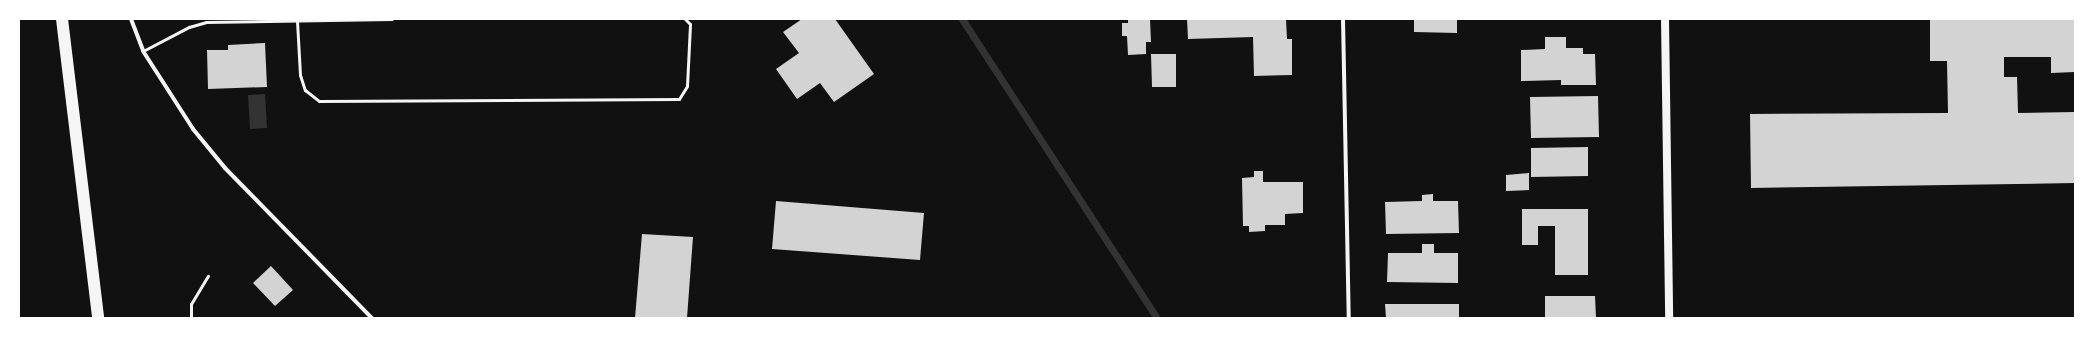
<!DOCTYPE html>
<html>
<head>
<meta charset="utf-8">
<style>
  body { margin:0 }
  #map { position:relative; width:2094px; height:337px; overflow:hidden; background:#111; font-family:"DejaVu Sans",sans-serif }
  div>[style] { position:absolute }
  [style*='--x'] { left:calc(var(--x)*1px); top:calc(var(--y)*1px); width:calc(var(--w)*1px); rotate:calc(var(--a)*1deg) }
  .water>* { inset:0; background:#333 }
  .stream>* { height:7px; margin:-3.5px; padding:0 3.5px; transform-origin:3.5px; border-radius:3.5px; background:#333 }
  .building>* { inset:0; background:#d3d3d3 }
  .service>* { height:3px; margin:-1.5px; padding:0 1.5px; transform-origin:1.5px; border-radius:1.5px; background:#f5f5f5 }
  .minor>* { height:4px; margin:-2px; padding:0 2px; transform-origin:2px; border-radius:2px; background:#f5f5f5 }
  .secondary>* { height:8px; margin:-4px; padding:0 4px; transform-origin:4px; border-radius:4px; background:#f5f5f5 }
  .motorway>* { height:12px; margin:-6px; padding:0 6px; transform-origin:6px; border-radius:6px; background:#f5f5f5 }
  span { translate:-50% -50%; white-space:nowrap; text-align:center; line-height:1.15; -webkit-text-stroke:3.5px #fff; paint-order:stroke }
  .frame { position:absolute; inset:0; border:20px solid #fff; pointer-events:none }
</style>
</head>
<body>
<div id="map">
  <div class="water">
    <div style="clip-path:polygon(265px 94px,267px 128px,250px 129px,248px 95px)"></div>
  </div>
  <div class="stream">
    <div style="--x:962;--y:19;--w:357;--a:56.9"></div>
  </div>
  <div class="building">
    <div style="clip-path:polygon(802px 19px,835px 19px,874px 74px,834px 102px,820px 83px,797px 99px,776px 69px,799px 53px,783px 32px)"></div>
    <div style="clip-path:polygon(1128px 19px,1150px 19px,1151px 42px,1146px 42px,1146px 54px,1128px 55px,1127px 36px,1122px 36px,1122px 23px,1128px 23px)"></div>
    <div style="clip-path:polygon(1187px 19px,1286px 19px,1287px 39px,1292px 39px,1292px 75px,1254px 76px,1253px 37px,1188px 39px)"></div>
    <div style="clip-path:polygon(1414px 19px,1457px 19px,1457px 33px,1414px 32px)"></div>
    <div style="clip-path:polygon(1930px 19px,2075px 20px,2075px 72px,2051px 73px,2051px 57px,2004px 57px,2004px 77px,2017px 77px,2018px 113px,2075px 112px,2075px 183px,1751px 188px,1750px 114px,1948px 113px,1947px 61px,1930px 61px)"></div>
    <div style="clip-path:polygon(1545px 37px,1566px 37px,1566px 48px,1583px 48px,1583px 54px,1595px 54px,1596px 85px,1561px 85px,1561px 80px,1521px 81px,1521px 50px,1545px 49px)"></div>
    <div style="clip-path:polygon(265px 43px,267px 87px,208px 89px,207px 50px,228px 50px,228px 45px)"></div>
    <div style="clip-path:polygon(1151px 54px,1176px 54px,1176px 87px,1152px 87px)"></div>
    <div style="clip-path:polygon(1598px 96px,1599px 137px,1531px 138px,1530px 97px)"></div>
    <div style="clip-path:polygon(1588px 147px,1588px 176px,1531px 177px,1531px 148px)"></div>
    <div style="clip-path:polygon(1254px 171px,1263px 171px,1263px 182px,1303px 182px,1303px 213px,1285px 214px,1285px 225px,1265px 225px,1265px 231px,1249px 232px,1249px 226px,1243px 226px,1242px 178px,1254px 177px)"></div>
    <div style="clip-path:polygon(1529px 173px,1529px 190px,1506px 191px,1506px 175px)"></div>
    <div style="clip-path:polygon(1433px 194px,1433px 201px,1458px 201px,1459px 233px,1386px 234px,1385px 202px,1422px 201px,1422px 195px)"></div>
    <div style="clip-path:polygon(776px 201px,924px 213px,920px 260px,772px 249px)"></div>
    <div style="clip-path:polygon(1522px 209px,1588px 209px,1588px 275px,1555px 275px,1555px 226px,1538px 226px,1538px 245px,1522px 245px)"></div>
    <div style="clip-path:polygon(642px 234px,693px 237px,687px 318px,635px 318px)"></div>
    <div style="clip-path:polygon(1422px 244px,1434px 244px,1434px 253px,1458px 253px,1458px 283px,1387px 282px,1388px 253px,1422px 253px)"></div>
    <div style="clip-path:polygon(271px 266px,293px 290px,275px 306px,253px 283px)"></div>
    <div style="clip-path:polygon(1545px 296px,1595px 296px,1596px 318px,1545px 318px)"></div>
    <div style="clip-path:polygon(1385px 304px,1459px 304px,1459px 318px,1386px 318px)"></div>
  </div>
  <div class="service">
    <div style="--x:297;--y:21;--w:54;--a:86.8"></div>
    <div style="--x:300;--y:75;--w:16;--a:72"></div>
    <div style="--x:305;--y:90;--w:18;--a:38"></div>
    <div style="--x:319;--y:101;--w:360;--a:-0.3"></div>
    <div style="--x:679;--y:99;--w:15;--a:-58"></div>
    <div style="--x:687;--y:86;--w:62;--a:-87.2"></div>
    <div style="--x:690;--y:24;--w:7;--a:-135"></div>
    <div style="--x:143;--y:51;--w:52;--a:-27.6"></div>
    <div style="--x:189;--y:27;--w:18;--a:-16"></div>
    <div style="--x:206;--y:22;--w:186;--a:-0.9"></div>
    <div style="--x:191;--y:318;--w:14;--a:-90"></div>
    <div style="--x:191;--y:304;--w:33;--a:-59"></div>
  </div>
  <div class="minor">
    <div style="--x:131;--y:19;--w:34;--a:69"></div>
    <div style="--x:143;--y:51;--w:93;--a:57.3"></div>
    <div style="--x:193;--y:129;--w:50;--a:50.6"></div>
    <div style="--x:225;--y:168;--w:210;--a:45.6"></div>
    <div style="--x:1343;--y:19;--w:299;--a:88.9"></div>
  </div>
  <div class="secondary">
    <div style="--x:1665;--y:19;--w:299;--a:89.2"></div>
  </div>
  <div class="motorway">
    <div style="--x:62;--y:19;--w:301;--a:83.1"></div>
  </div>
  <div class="frame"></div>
</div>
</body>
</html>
